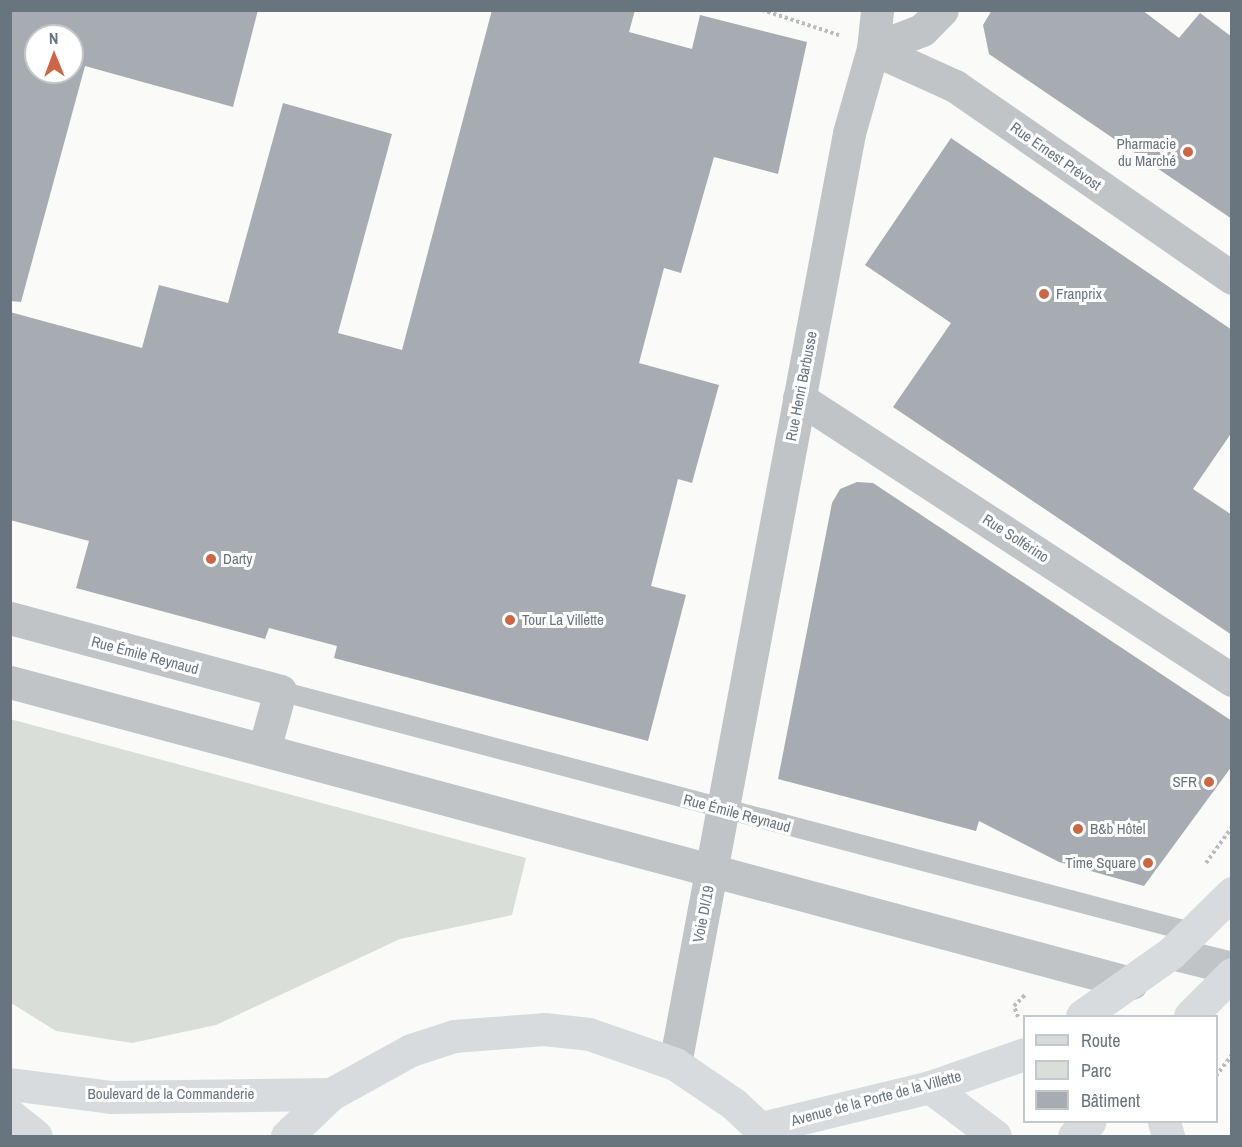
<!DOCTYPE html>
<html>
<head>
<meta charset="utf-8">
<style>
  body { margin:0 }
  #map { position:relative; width:1242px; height:1147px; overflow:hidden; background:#fafaf8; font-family:"Archivo Narrow",sans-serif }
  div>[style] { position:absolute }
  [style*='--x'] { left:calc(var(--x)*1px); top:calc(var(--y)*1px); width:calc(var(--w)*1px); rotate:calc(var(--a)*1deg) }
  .green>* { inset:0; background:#daded8 }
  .building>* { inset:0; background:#a6acb2 }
  .path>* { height:4px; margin-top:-2px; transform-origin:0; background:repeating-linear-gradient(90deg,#babdc0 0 3px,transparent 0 6px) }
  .lane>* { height:20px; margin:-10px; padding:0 10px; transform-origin:10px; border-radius:10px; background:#c0c4c7 }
  .street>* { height:33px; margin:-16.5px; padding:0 16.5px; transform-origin:16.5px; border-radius:16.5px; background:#c0c4c7 }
  .secondary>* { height:33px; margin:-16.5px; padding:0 16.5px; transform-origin:16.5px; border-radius:16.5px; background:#d8dbde }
  .primary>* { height:33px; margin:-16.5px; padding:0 16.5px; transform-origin:16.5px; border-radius:16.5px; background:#d8dbde }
  .dots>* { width:16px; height:16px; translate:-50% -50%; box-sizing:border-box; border:3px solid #fff; border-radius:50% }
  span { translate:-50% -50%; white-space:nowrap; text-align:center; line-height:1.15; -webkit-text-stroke:6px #fff; paint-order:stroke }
  .poi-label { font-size:15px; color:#68757f }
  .right { translate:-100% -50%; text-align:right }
  .left { translate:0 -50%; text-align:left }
  .street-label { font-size:15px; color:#68757f }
  .frame { position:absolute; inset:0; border:12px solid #68757f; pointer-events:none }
  .legend { position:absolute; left:1023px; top:1015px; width:195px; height:108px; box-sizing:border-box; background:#fff; border:2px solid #c3c8cc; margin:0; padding:8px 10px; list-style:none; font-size:18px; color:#68757f }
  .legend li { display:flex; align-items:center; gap:12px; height:30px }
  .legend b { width:30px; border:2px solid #c3c8cc }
  .north { position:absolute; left:24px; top:24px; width:60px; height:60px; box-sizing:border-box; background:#fff; border:2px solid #c3c8cc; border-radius:50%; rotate:359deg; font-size:16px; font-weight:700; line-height:24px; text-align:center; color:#68757f }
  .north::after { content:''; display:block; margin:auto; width:21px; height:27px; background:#ce6644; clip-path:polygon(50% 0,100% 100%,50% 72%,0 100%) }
</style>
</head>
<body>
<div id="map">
  <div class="green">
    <div style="clip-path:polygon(10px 719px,526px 858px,512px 915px,400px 939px,216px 1025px,132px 1043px,56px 1031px,11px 1003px)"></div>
  </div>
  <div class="building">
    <div style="clip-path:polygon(evenodd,10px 10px,258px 10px,233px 107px,85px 66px,21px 302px,10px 301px,10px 10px,36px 36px,72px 36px,72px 72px,36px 72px,36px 36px)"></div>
    <div style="clip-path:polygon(492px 10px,635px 10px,629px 32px,692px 49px,700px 15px,807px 42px,778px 174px,714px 157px,681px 273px,664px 268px,639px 363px,719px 385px,692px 483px,678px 479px,651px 586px,686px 595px,648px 741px,334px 658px,337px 646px,269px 628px,265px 639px,76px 588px,89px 541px,10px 520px,10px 312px,142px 348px,159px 285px,228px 303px,283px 103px,392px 134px,338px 333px,402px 350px)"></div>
    <div style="clip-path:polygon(992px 10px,1142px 10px,1179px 38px,1200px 13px,1232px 37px,1232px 219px,989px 54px,983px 25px)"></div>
    <div style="clip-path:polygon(951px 138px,1232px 330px,1232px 432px,1193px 489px,1232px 515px,1232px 635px,893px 407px,951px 323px,865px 265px)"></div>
    <div style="clip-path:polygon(857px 482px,873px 483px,1232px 721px,1232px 766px,1144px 886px,1059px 862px,979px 821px,976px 831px,778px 779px,832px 503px,840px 489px)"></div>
  </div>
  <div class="path">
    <div style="--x:762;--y:10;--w:81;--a:18"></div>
    <div style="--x:1206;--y:863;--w:44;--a:-54.2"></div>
    <div style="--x:1018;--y:1017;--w:12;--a:-110"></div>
    <div style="--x:1014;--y:1006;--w:17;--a:-45"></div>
    <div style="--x:1216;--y:1076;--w:26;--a:-53"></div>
  </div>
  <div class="lane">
    <div style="--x:280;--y:691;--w:946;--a:14.81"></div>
  </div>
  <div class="street">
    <div style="--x:873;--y:49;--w:90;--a:24.3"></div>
    <div style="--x:955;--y:86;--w:337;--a:34.7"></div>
    <div style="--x:873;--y:49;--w:53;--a:-21.2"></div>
    <div style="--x:922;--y:30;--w:28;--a:-45"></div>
    <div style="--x:799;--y:398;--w:517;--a:33.07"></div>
    <div style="--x:10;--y:618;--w:280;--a:15.1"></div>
    <div style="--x:280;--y:691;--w:61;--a:105.2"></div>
    <div style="--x:10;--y:682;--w:1161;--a:15.03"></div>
    <div style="--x:1171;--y:953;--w:63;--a:13.8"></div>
    <div style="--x:675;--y:1064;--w:947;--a:-79.41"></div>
    <div style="--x:849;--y:133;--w:87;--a:-74.1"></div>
    <div style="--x:873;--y:49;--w:39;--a:-84"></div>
  </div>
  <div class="secondary">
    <div style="--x:10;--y:1084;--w:103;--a:7.3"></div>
    <div style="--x:112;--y:1097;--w:219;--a:-0.8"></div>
    <div style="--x:10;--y:1115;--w:33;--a:39"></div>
  </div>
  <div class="primary">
    <div style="--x:1082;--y:1016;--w:109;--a:-35.3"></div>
    <div style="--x:1171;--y:953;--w:86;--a:-44.5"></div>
    <div style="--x:1190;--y:1016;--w:59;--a:-45"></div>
    <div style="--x:930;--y:1087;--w:81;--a:37"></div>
    <div style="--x:1164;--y:1122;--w:15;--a:74"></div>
    <div style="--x:761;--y:1128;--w:174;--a:-13.6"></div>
    <div style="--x:930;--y:1087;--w:100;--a:-19.3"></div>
    <div style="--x:287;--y:1136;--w:61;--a:-43.7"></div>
    <div style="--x:331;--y:1094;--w:91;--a:-28.8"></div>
    <div style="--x:411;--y:1050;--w:45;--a:-18"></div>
    <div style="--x:454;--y:1036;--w:90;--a:-4.4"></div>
    <div style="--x:544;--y:1029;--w:45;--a:6.3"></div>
    <div style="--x:589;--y:1034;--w:91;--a:19.2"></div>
    <div style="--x:675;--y:1064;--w:71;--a:34.1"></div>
    <div style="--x:734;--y:1104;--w:47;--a:43.3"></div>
    <div style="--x:1074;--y:1136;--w:21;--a:-43"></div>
  </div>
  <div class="dots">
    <div style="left:1188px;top:152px;background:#ce6644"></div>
    <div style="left:1044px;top:294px;background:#ce6644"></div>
    <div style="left:211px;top:559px;background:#ce6644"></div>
    <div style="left:510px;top:620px;background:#ce6644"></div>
    <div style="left:1209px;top:782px;background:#ce6644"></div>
    <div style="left:1078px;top:829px;background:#ce6644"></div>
    <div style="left:1148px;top:863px;background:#ce6644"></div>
  </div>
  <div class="poi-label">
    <span class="right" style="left:1176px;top:152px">Pharmacie<br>du Marché</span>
    <span class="left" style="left:1056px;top:294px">Franprix</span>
    <span class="left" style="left:223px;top:559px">Darty</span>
    <span class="left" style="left:522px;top:620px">Tour La Villette</span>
    <span class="right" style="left:1197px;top:782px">SFR</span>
    <span class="left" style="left:1090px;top:829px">B&amp;b Hôtel</span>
    <span class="right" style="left:1136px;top:863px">Time Square</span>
  </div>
  <div class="street-label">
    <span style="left:1056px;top:156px;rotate:35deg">Rue Ernest Prévost</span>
    <span style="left:801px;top:386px;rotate:-79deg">Rue Henri Barbusse</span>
    <span style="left:1016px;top:538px;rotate:33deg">Rue Solférino</span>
    <span style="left:145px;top:655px;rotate:15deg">Rue Émile Reynaud</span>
    <span style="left:737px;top:813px;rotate:15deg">Rue Émile Reynaud</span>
    <span style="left:703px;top:914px;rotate:-79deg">Voie DI/19</span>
    <span style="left:171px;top:1094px">Boulevard de la Commanderie</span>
    <span style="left:876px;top:1098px;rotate:-15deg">Avenue de la Porte de la Villette</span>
  </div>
  <div class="frame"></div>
  <ul class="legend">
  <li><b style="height:8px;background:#d8dbde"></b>Route</li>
  <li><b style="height:16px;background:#daded8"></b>Parc</li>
  <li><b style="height:16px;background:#a6acb2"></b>Bâtiment</li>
  </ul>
  <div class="north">N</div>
</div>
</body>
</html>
